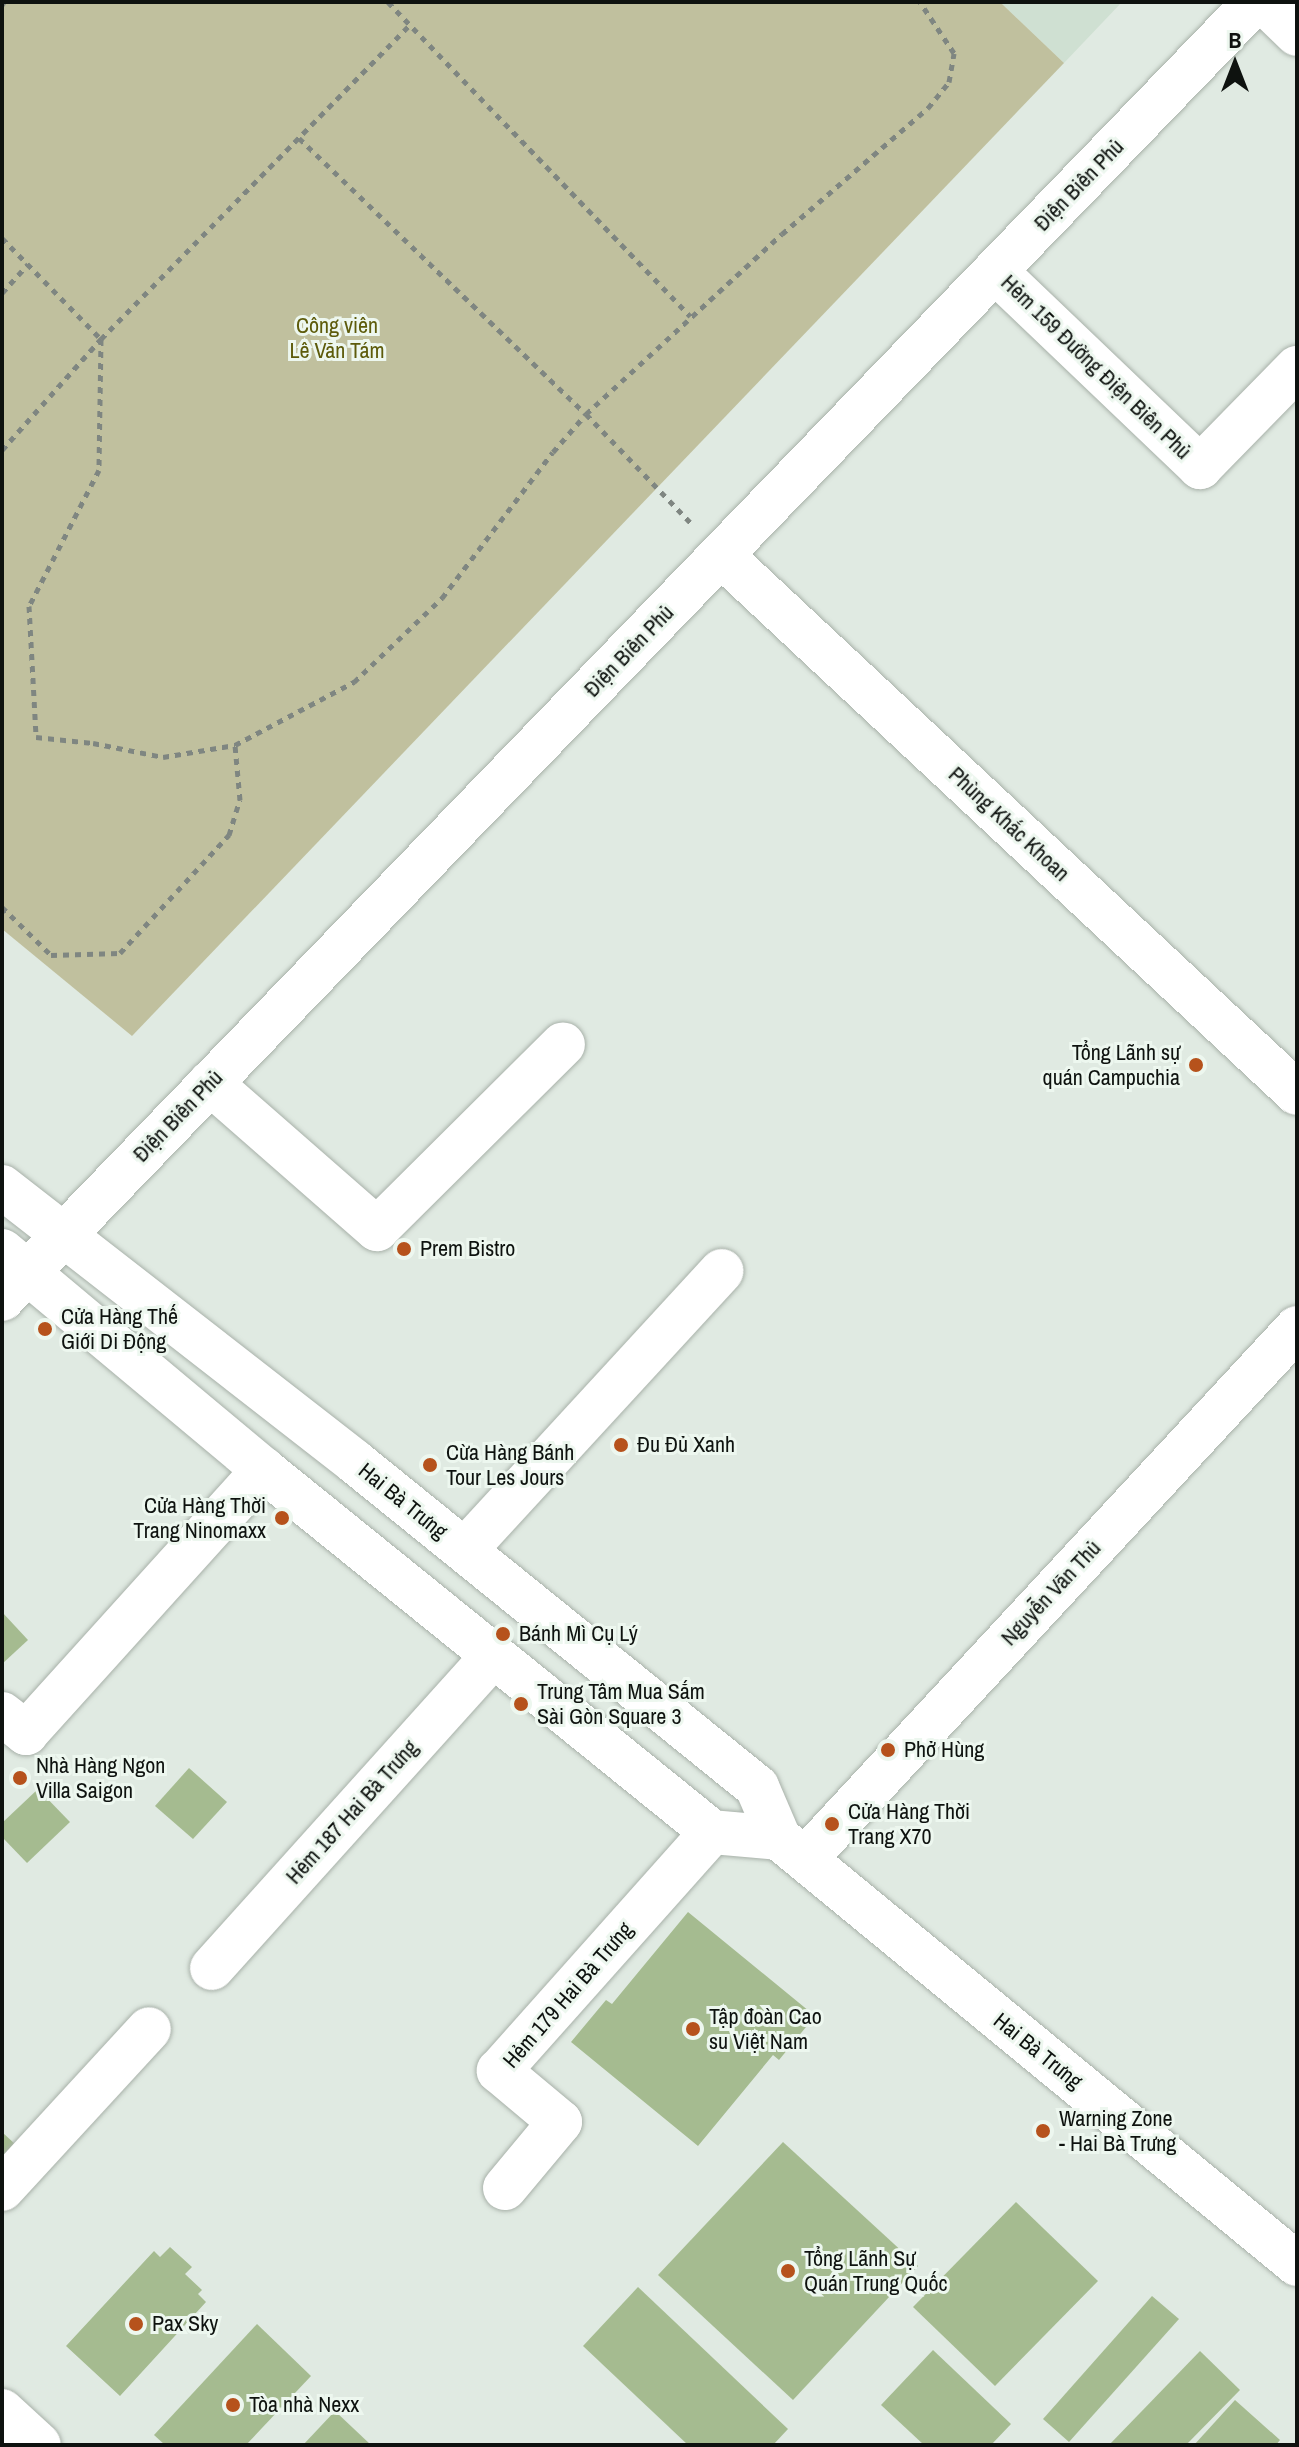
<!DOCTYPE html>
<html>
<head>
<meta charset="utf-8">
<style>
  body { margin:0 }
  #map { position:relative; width:1299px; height:2447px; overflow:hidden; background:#e0eae2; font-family:"Archivo Narrow",sans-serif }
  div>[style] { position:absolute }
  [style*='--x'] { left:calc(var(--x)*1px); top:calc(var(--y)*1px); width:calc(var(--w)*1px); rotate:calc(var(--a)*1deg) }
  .built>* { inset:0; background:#cfe0d2 }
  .green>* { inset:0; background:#c0c09e }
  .building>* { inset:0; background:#a5bb90 }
  .path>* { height:5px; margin-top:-2.5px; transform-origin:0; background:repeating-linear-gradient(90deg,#7f8681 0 6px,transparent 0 12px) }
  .roads { filter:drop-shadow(0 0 2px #a8b1a9) drop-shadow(0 0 2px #a8b1a9) }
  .minor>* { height:44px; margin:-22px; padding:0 22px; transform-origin:22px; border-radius:22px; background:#fff }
  .major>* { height:44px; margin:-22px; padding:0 22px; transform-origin:22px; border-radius:22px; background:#fff }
  .dots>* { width:22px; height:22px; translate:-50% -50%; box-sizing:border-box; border:4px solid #edf7ef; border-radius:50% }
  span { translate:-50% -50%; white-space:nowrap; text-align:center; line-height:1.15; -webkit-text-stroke:6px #edf7ef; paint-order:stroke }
  .street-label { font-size:22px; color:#0e120f }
  .park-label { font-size:22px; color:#5d5b0b }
  .poi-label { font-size:22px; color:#0e120f }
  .right { translate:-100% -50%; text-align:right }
  .left { translate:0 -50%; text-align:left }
  .frame { position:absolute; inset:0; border:4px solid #0e120f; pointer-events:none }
  .north { position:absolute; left:1195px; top:24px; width:80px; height:80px; -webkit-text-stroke:6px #edf7ef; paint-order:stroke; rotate:0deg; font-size:22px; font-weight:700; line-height:32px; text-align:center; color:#0e120f }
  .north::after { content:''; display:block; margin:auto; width:28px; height:36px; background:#0e120f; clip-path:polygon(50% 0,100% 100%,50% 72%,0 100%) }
</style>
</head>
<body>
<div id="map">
  <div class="built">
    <div style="clip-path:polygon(1000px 2px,1122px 2px,1064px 63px)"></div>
  </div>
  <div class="green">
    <div style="clip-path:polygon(2px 2px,1000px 2px,1064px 63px,132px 1036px,2px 929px)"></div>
  </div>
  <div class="building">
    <div style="clip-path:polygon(2px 1612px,28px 1640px,2px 1664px)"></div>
    <div style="clip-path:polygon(189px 1768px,227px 1802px,193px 1839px,155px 1806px)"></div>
    <div style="clip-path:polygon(38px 1789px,70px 1822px,27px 1863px,2px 1837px,2px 1823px)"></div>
    <div style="clip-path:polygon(688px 1912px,815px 2016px,779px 2060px,773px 2055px,698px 2146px,571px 2042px,606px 2000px,612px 2004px)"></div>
    <div style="clip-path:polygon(2px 2132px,30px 2158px,2px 2188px)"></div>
    <div style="clip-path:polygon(783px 2142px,918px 2266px,793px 2400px,658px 2275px)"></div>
    <div style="clip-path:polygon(1016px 2202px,1098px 2281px,995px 2386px,913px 2307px)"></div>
    <div style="clip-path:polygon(170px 2247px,192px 2267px,185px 2274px,202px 2290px,198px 2294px,206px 2302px,120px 2396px,66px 2346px,154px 2251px,160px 2257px)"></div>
    <div style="clip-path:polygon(638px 2287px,788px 2429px,773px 2445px,688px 2445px,583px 2346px)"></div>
    <div style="clip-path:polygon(1152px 2296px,1179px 2319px,1069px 2442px,1043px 2419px)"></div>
    <div style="clip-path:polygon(257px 2324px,311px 2376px,246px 2445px,165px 2445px,154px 2435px)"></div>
    <div style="clip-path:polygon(933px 2350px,1011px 2424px,991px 2445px,924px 2445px,881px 2405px)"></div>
    <div style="clip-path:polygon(1200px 2351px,1240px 2390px,1186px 2445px,1109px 2445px)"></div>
    <div style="clip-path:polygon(1235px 2400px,1280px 2440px,1276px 2445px,1194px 2445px)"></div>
    <div style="clip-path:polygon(335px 2411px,371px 2445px,303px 2445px)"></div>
  </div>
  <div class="path">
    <div style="--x:388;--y:2;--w:436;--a:46.1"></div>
    <div style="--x:2;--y:5;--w:4;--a:-56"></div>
    <div style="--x:299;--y:138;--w:398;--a:43.9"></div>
    <div style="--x:586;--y:414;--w:154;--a:46.1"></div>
    <div style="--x:2;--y:238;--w:141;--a:45.6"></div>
    <div style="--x:101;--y:339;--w:131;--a:90.9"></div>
    <div style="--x:99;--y:470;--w:153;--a:117.2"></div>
    <div style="--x:29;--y:606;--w:131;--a:86.9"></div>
    <div style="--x:36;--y:737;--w:57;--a:6"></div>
    <div style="--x:93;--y:743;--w:71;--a:11.3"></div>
    <div style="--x:163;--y:757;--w:73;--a:-9.5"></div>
    <div style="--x:2;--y:293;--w:39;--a:-48"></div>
    <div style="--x:2;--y:450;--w:149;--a:-48.3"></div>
    <div style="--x:101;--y:339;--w:441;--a:-45.5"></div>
    <div style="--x:2;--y:907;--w:69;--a:44.4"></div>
    <div style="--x:51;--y:955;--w:69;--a:-1.7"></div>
    <div style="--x:120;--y:953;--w:161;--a:-47.3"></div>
    <div style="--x:229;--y:835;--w:37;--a:-73"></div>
    <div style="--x:240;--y:800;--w:55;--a:-95.2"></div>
    <div style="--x:235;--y:745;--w:135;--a:-27.9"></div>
    <div style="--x:354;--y:682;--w:122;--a:-43.7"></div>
    <div style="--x:442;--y:598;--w:183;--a:-52.8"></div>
    <div style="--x:553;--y:452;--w:50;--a:-49"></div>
    <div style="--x:586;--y:414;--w:266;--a:-42.6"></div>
    <div style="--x:782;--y:234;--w:193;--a:-40.8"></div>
    <div style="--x:928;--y:108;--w:33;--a:-51"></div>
    <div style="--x:949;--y:82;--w:29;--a:-80"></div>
    <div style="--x:954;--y:53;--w:61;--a:-123.7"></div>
  </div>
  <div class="roads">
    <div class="minor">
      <div style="--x:1264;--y:2;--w:46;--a:44.1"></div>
      <div style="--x:995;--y:271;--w:284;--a:43.7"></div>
      <div style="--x:1200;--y:467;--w:139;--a:-45.6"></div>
      <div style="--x:721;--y:555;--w:788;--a:43.05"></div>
      <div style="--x:210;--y:1083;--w:222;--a:41.2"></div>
      <div style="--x:377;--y:1229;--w:262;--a:-44.8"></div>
      <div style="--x:465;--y:1550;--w:379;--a:-47.4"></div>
      <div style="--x:2;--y:1714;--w:31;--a:38"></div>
      <div style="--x:26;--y:1733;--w:355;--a:-47.9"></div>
      <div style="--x:805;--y:1859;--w:724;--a:-47.18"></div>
      <div style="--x:212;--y:1968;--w:420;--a:-48"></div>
      <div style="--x:505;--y:2188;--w:86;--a:-50.2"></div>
      <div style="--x:560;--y:2122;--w:80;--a:-140.1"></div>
      <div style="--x:499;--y:2071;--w:320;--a:-48.3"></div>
      <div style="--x:2;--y:2189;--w:217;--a:-47.4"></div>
      <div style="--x:2;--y:2411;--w:50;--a:42.6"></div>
    </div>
    <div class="major">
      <div style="--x:2;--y:1187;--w:447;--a:37.9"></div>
      <div style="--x:355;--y:1462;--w:517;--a:38.95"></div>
      <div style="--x:757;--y:1787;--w:56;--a:66.7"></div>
      <div style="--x:779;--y:1838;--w:671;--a:39.43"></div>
      <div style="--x:2;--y:1251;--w:341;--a:39.9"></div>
      <div style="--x:264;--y:1470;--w:576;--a:38.94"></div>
      <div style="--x:712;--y:1832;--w:67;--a:5.1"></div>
      <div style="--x:2;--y:1299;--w:1803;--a:-45.99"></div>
    </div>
  </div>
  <div class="dots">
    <div style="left:1196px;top:1065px;background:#b6521c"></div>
    <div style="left:404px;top:1249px;background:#b6521c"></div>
    <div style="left:45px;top:1329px;background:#b6521c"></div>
    <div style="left:621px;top:1445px;background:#b6521c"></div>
    <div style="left:430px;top:1465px;background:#b6521c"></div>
    <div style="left:282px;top:1518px;background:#b6521c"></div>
    <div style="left:503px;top:1634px;background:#b6521c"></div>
    <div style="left:521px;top:1704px;background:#b6521c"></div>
    <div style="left:888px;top:1750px;background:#b6521c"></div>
    <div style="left:20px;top:1778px;background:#b6521c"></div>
    <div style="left:832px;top:1824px;background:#b6521c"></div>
    <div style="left:693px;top:2029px;background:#b6521c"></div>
    <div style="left:1043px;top:2131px;background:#b6521c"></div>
    <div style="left:788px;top:2271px;background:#b6521c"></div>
    <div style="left:136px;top:2324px;background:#b6521c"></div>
    <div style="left:233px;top:2405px;background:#b6521c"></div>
  </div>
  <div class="street-label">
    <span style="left:1079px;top:185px;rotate:-46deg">Điện Biên Phủ</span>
    <span style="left:1096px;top:367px;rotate:44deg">Hẻm 159 Đường Điện Biên Phủ</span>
    <span style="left:629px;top:651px;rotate:-46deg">Điện Biên Phủ</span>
    <span style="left:1009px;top:824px;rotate:43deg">Phùng Khắc Khoan</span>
    <span style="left:178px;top:1116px;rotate:-46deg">Điện Biên Phủ</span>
    <span style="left:403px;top:1501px;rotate:39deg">Hai Bà Trưng</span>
    <span style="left:1051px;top:1593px;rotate:-47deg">Nguyễn Văn Thủ</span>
    <span style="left:352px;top:1812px;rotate:-48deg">Hẻm 187 Hai Bà Trưng</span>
    <span style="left:568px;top:1995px;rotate:-49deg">Hẻm 179 Hai Bà Trưng</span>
    <span style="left:1038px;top:2051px;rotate:39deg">Hai Bà Trưng</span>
  </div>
  <div class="park-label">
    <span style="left:337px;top:338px">Công viên<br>Lê Văn Tám</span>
  </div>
  <div class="poi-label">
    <span class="right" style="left:1180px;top:1065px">Tổng Lãnh sự<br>quán Campuchia</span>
    <span class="left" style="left:420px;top:1249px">Prem Bistro</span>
    <span class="left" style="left:61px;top:1329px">Cửa Hàng Thế<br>Giới Di Động</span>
    <span class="left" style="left:637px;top:1445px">Đu Đủ Xanh</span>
    <span class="left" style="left:446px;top:1465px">Cừa Hàng Bánh<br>Tour Les Jours</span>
    <span class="right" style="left:266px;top:1518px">Cửa Hàng Thời<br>Trang Ninomaxx</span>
    <span class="left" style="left:519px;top:1634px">Bánh Mì Cụ Lý</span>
    <span class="left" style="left:537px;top:1704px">Trung Tâm Mua Sắm<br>Sài Gòn Square 3</span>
    <span class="left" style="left:904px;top:1750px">Phở Hùng</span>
    <span class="left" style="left:36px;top:1778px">Nhà Hàng Ngon<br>Villa Saigon</span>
    <span class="left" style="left:848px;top:1824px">Cửa Hàng Thời<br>Trang X70</span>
    <span class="left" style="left:709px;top:2029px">Tập đoàn Cao<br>su Việt Nam</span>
    <span class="left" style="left:1059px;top:2131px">Warning Zone<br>- Hai Bà Trưng</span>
    <span class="left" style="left:804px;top:2271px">Tổng Lãnh Sự<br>Quán Trung Quốc</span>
    <span class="left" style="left:152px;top:2324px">Pax Sky</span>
    <span class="left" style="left:249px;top:2405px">Tòa nhà Nexx</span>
  </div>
  <div class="frame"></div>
  <div class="north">B</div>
</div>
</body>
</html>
